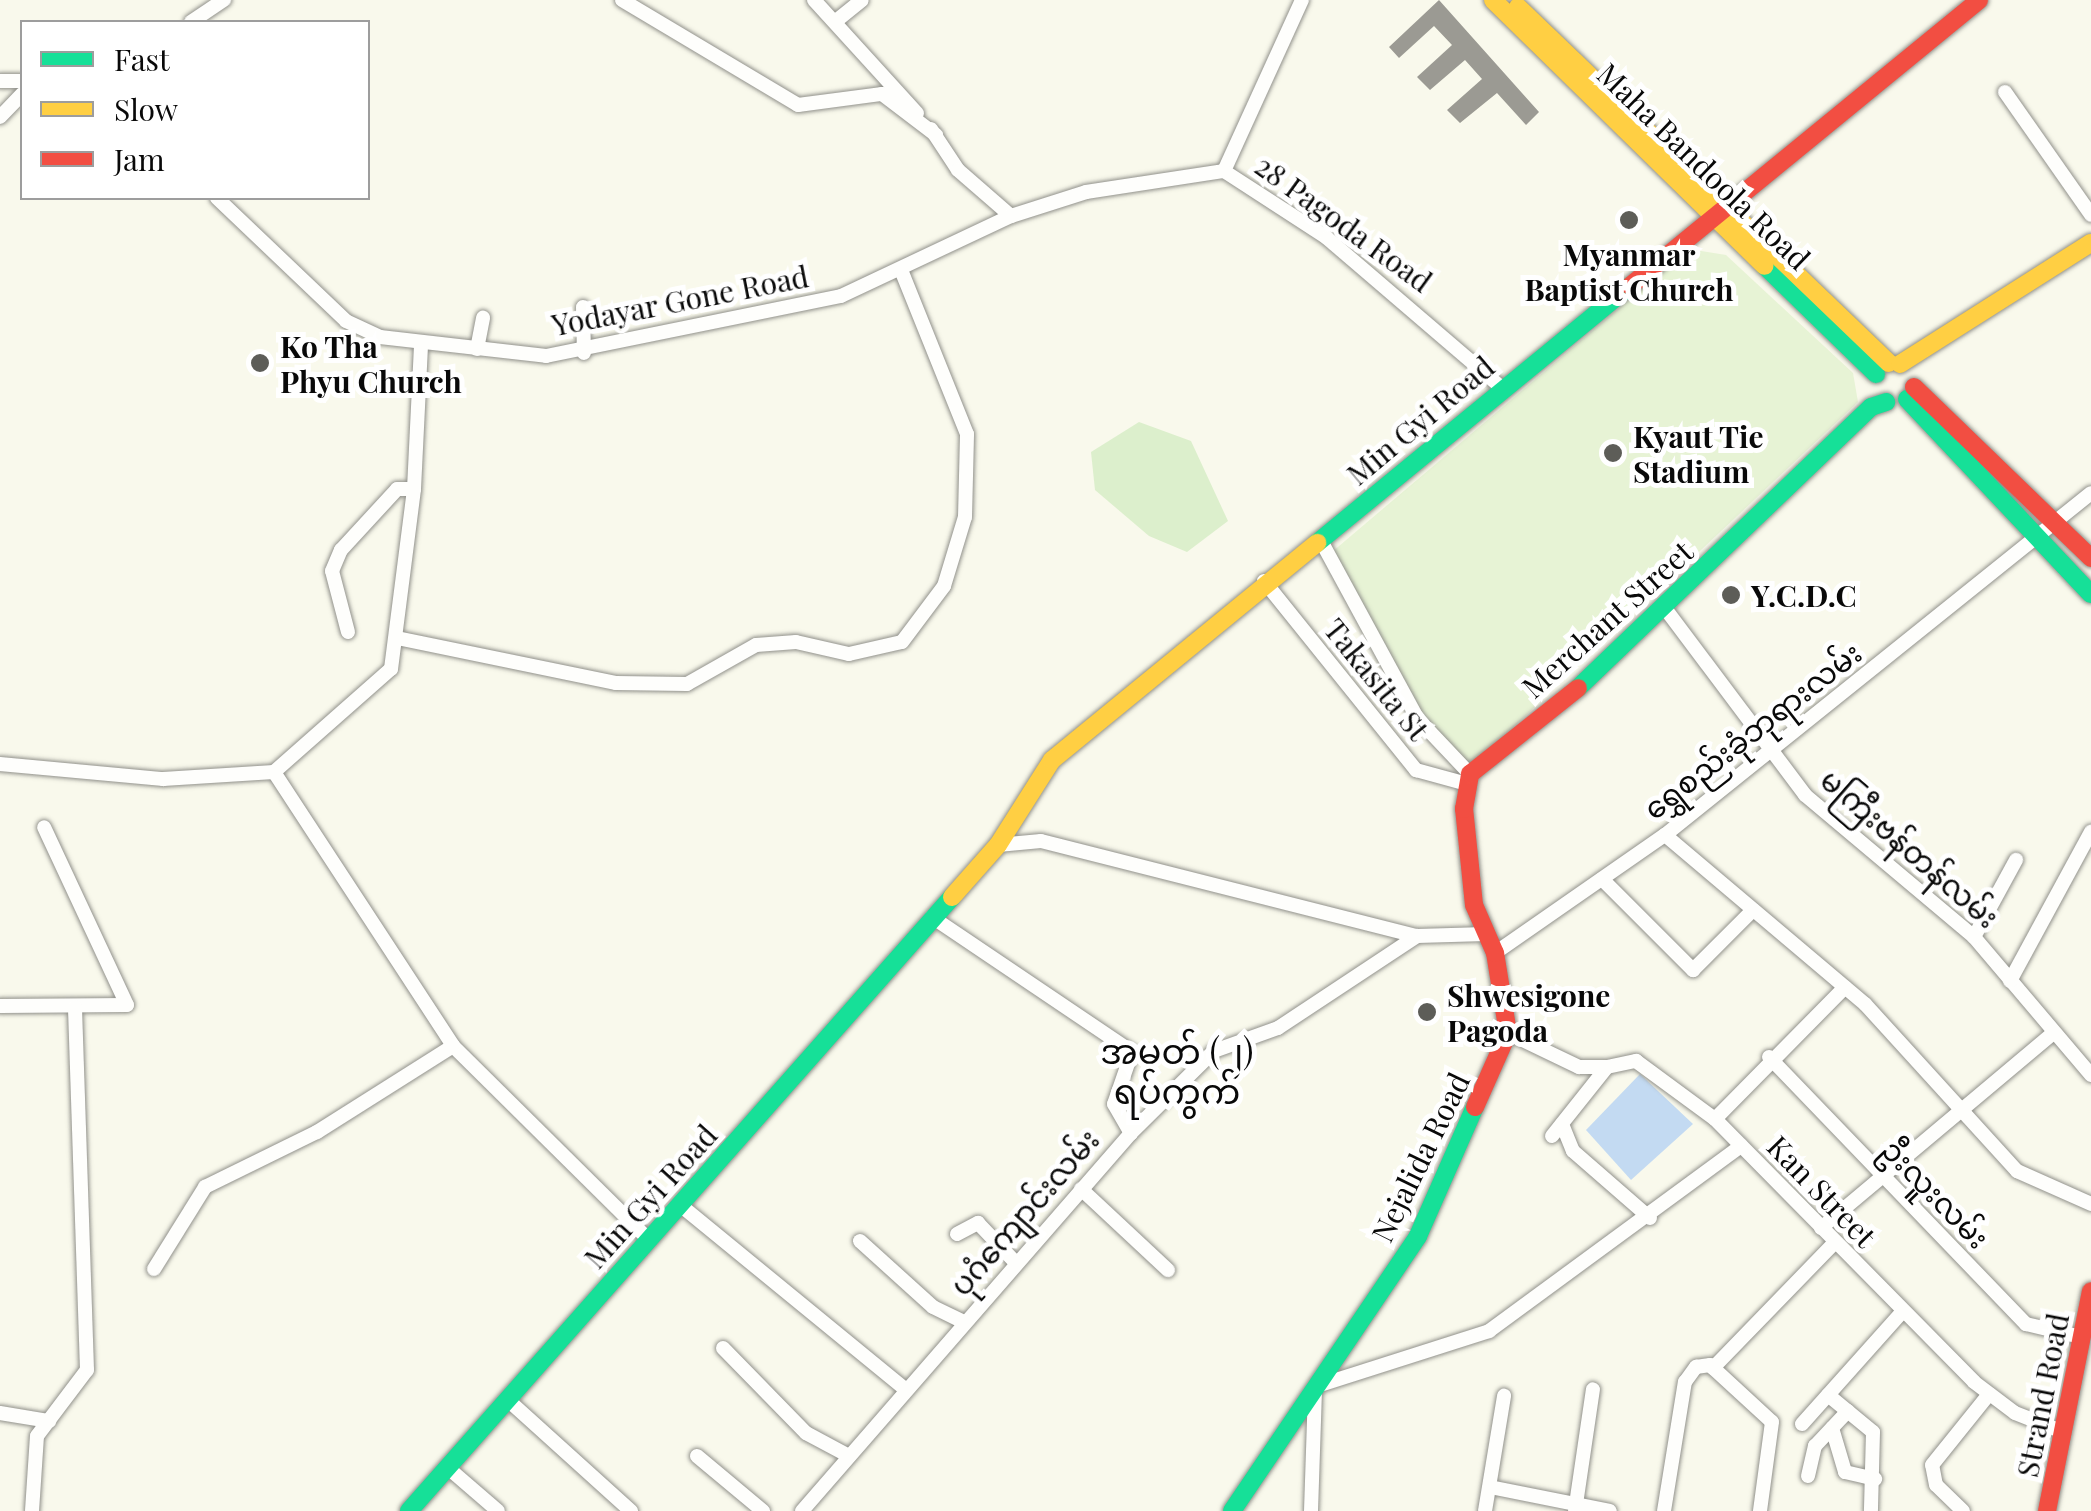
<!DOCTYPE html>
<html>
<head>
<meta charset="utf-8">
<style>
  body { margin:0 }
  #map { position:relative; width:2091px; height:1511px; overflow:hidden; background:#f9f9ec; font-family:"Playfair Display","Noto Sans Myanmar",serif }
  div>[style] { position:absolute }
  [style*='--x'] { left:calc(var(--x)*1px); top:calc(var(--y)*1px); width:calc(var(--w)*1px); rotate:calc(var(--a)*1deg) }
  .green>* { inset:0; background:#dcefcc }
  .pitch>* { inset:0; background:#e7f3d5 }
  .water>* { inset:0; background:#c3daf2 }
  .building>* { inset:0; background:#9b9a93 }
  .roads { filter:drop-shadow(0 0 2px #91918b) drop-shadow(0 0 2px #91918b) }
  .street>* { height:14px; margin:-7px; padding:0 7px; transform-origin:7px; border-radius:7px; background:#fefefc }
  .fast>* { height:18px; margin:-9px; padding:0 9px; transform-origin:9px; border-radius:9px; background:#16e098 }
  .slow>* { height:18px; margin:-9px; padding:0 9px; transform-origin:9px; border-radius:9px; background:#ffcf43 }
  .jam>* { height:18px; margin:-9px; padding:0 9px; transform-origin:9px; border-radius:9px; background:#f24e42 }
  .dots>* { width:28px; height:28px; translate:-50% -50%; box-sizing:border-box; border:5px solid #fff; border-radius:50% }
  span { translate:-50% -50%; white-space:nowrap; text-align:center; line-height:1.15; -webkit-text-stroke:10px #fff; paint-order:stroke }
  .street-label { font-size:30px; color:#090909 }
  .poi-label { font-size:30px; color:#090909; font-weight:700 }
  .left { translate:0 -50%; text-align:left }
  .quarter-label { font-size:35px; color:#090909 }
  .legend { position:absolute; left:20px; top:20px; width:350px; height:180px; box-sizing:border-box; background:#fff; border:2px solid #9d9d9d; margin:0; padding:12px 18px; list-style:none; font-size:30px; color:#090909 }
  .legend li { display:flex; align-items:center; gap:20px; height:50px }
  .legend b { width:50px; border:2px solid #9d9d9d }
</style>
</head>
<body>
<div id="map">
  <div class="green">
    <div style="clip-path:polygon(1139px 422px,1191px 441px,1228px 521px,1187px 552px,1149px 536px,1095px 490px,1091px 452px)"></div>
  </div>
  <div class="pitch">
    <div style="clip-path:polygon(1689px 249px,1726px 255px,1853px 373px,1858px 402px,1470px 768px,1450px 765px,1332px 552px)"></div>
  </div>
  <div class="water">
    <div style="clip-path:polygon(1640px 1074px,1693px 1124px,1631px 1180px,1586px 1130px)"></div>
  </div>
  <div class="building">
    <div style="clip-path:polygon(1439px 0,1539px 112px,1526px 125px,1497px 93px,1460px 123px,1447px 110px,1482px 79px,1465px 60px,1430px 90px,1417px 77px,1452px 45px,1434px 26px,1399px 58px,1389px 47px)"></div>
  </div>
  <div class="roads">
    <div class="street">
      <div style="--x:622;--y:0;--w:205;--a:30.8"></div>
      <div style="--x:798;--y:105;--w:85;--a:-7.5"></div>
      <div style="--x:882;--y:94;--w:68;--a:37.2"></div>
      <div style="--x:814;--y:0;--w:153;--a:47.7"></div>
      <div style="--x:836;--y:21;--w:33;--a:-39"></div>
      <div style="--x:191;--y:22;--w:40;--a:-34"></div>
      <div style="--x:0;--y:81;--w:22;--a:0"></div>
      <div style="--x:2005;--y:92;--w:150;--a:55"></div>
      <div style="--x:0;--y:117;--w:32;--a:-46"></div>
      <div style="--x:931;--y:129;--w:49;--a:56.6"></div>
      <div style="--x:958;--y:170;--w:70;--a:41"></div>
      <div style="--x:1224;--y:171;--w:188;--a:-65.5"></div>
      <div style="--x:217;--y:198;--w:178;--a:43.6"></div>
      <div style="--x:346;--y:321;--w:38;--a:25"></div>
      <div style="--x:380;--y:337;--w:167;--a:6.5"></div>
      <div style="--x:546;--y:356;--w:301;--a:-11.5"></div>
      <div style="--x:841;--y:296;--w:188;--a:-25.2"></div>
      <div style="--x:1011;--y:216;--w:79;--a:-17.7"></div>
      <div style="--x:1086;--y:192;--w:140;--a:-8.7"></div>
      <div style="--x:1224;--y:171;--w:123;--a:33"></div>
      <div style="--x:1327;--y:238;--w:230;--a:40.6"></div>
      <div style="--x:583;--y:307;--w:46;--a:88.8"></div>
      <div style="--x:477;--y:349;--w:32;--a:-79"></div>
      <div style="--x:1320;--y:539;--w:204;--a:61.5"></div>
      <div style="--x:1417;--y:718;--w:77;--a:46.6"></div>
      <div style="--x:1264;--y:581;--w:243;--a:51.2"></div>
      <div style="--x:1416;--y:770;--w:53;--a:15.4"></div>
      <div style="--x:1664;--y:607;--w:235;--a:53.1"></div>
      <div style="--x:1805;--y:795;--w:221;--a:40"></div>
      <div style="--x:1974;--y:937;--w:181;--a:49.7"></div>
      <div style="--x:348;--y:632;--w:63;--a:-104.7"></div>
      <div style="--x:332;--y:571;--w:23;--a:-67"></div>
      <div style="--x:341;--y:550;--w:83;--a:-47.4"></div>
      <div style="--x:397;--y:489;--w:17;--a:0"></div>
      <div style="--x:397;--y:638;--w:224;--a:11.6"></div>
      <div style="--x:616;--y:683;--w:71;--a:0.8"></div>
      <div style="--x:687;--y:684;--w:79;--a:-29.5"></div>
      <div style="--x:756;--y:645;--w:40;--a:-4.3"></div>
      <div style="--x:796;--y:642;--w:54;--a:12.8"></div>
      <div style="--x:849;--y:654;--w:54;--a:-12.8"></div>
      <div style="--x:902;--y:642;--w:70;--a:-53.1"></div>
      <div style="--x:944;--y:586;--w:72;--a:-73.1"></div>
      <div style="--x:965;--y:517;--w:83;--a:-88.6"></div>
      <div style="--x:967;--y:434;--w:175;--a:-111.9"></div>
      <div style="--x:0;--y:764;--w:164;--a:5.3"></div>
      <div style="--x:163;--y:779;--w:111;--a:-3.6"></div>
      <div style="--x:274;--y:772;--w:156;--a:-41.4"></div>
      <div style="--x:391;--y:669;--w:181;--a:-82.7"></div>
      <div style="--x:414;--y:489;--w:145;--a:-87.2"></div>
      <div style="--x:274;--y:772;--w:327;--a:56.8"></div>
      <div style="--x:453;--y:1046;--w:276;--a:44.7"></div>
      <div style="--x:1665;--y:835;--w:262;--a:40.2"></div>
      <div style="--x:1865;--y:1004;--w:226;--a:47.7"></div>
      <div style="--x:2017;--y:1171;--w:81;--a:24"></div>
      <div style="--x:998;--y:845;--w:43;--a:-5.3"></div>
      <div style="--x:1041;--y:841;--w:387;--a:14.2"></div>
      <div style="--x:1602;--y:879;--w:129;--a:45"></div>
      <div style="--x:1693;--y:970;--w:85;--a:-45"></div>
      <div style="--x:932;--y:917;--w:241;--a:34"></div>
      <div style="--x:1132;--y:1052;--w:55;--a:109.1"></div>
      <div style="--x:1114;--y:1104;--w:34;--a:60"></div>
      <div style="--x:1974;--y:937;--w:88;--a:-61.4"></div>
      <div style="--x:1495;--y:953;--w:207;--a:-34.8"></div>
      <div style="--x:1665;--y:835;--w:546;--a:-38.76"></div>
      <div style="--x:2010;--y:981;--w:170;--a:-61.5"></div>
      <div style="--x:0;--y:1006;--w:127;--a:-0.5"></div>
      <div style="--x:127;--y:1005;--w:196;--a:-115"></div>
      <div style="--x:1508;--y:1033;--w:79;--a:25.6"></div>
      <div style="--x:1579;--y:1067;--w:28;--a:0"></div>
      <div style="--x:1769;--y:1057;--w:371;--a:46.1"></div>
      <div style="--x:2026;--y:1324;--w:57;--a:13.3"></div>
      <div style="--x:1715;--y:1119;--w:185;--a:-45.4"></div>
      <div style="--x:1562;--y:1124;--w:29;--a:68"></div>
      <div style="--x:1573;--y:1151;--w:102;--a:41"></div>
      <div style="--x:1552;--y:1136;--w:88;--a:-51.4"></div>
      <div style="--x:1607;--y:1067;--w:30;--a:-12"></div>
      <div style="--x:1636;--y:1061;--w:98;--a:36.3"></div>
      <div style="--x:1715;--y:1119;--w:369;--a:45.4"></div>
      <div style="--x:1974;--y:1382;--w:51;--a:37.1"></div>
      <div style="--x:2015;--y:1413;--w:49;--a:21.4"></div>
      <div style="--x:1081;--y:1189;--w:119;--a:43"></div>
      <div style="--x:679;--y:1204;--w:293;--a:39.3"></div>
      <div style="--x:1821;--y:1228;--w:303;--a:-40"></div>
      <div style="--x:957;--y:1234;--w:24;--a:-28"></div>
      <div style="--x:978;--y:1223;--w:55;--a:46.5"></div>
      <div style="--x:860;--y:1241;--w:98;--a:42.1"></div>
      <div style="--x:933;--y:1307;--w:34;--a:26"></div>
      <div style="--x:154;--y:1269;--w:97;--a:-58.1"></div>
      <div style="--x:205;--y:1187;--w:125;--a:-26.2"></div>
      <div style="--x:317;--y:1132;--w:161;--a:-32.3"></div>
      <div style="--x:723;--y:1348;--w:119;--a:45.7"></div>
      <div style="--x:806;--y:1433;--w:49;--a:28.1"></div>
      <div style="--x:1713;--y:1368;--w:174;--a:-45.9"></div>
      <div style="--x:1317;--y:1386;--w:181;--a:-17.7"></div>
      <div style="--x:1489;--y:1331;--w:313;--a:-36.3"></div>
      <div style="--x:1828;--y:1395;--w:58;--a:39.4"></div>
      <div style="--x:1873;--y:1432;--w:79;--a:91.5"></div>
      <div style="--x:508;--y:1400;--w:166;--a:42.1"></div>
      <div style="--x:0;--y:1413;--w:50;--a:9.3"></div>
      <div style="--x:1802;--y:1424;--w:150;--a:-48.2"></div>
      <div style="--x:1832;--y:1428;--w:46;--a:73.5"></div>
      <div style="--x:1845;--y:1472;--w:31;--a:13"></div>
      <div style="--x:697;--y:1456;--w:86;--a:39.8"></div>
      <div style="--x:447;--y:1467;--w:67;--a:40.8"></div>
      <div style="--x:1808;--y:1476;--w:31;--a:-77"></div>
      <div style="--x:1815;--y:1446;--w:48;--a:-46.7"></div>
      <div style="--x:1490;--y:1487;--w:122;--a:11.3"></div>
      <div style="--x:32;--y:1511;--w:75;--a:-86.2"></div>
      <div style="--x:37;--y:1436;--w:83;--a:-52.9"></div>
      <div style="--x:87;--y:1370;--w:363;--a:-91.9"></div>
      <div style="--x:802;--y:1511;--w:501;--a:-48.96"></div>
      <div style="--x:1131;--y:1133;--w:117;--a:-44.7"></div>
      <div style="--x:1214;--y:1051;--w:68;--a:-19.8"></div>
      <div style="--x:1278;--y:1028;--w:167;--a:-33.5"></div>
      <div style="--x:1417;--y:936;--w:69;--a:-1.7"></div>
      <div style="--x:1311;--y:1511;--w:122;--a:-88.1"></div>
      <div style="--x:1485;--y:1511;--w:117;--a:-80.6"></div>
      <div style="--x:1575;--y:1511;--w:123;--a:-81.6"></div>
      <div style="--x:1664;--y:1511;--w:131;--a:-80.8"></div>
      <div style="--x:1685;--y:1382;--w:19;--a:-54"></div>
      <div style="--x:1696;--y:1367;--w:14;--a:-8"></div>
      <div style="--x:1710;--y:1365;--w:84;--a:42.6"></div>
      <div style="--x:1772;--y:1422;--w:90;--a:97.7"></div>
      <div style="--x:1963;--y:1511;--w:37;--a:-136"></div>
      <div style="--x:1936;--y:1485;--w:20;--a:-101"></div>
      <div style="--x:1932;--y:1465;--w:91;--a:-51.2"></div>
    </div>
    <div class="fast">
      <div style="--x:1765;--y:266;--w:155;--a:44.2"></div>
      <div style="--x:1907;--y:399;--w:268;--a:46.7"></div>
      <div style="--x:1317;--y:543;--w:405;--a:-39.4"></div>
      <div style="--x:1578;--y:688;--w:406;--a:-43.8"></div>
      <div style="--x:1871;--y:407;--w:16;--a:-18"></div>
      <div style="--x:409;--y:1511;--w:820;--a:-48.51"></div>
      <div style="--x:1232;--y:1511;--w:332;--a:-55.9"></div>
      <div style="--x:1418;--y:1236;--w:141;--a:-66.2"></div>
    </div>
    <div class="slow">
      <div style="--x:1493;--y:0;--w:380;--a:44.4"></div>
      <div style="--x:1518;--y:7;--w:514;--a:43.82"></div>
      <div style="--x:1900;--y:364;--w:226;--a:-32.4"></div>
      <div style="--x:952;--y:897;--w:69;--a:-48.5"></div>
      <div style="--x:998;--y:845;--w:101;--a:-57.6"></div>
      <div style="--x:1052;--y:760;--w:343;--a:-39.3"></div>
    </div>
    <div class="jam">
      <div style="--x:1630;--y:286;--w:451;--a:-39.3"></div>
      <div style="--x:1914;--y:387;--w:246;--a:44"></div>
      <div style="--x:1475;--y:1107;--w:81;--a:-66"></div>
      <div style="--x:1508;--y:1033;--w:81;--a:-99.2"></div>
      <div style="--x:1495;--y:953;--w:52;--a:-113.6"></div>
      <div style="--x:1474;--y:905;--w:97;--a:-95.9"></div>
      <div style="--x:1464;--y:809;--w:36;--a:-80"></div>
      <div style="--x:1470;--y:774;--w:138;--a:-38.5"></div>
      <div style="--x:2047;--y:1511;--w:224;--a:-78.7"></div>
    </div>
  </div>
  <div class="dots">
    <div style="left:1629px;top:220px;background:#5d5d58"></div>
    <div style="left:260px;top:363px;background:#5d5d58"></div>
    <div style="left:1613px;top:453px;background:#5d5d58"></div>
    <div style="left:1731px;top:595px;background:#5d5d58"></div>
    <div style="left:1427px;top:1012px;background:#5d5d58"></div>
  </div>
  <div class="street-label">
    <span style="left:1704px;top:166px;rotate:44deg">Maha Bandoola Road</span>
    <span style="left:1344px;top:223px;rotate:36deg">28 Pagoda Road</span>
    <span style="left:680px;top:300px;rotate:-11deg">Yodayar Gone Road</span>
    <span style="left:1420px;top:420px;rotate:-40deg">Min Gyi Road</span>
    <span style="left:1607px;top:619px;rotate:-42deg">Merchant Street</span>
    <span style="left:1377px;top:679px;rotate:51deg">Takasita St</span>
    <span style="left:1752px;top:730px;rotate:-38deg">ရွှေစည်းခုံဘုရားလမ်း</span>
    <span style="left:1910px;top:848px;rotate:41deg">မကြီးဗန်တန်လမ်း</span>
    <span style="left:1420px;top:1157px;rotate:-64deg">Nejalida Road</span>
    <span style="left:1822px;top:1191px;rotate:46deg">Kan Street</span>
    <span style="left:1936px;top:1193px;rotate:46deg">ဦးလူးလမ်း</span>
    <span style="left:650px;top:1196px;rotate:-48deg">Min Gyi Road</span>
    <span style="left:1024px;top:1212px;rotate:-49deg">ပုဂံကျောင်းလမ်း</span>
    <span style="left:2042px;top:1395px;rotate:-79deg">Strand Road</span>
  </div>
  <div class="poi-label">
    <span style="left:1629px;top:271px">Myanmar<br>Baptist Church</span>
    <span class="left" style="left:280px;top:363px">Ko Tha<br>Phyu Church</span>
    <span class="left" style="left:1633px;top:453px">Kyaut Tie<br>Stadium</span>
    <span class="left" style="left:1751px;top:595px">Y.C.D.C</span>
    <span class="left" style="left:1447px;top:1012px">Shwesigone<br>Pagoda</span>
  </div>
  <div class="quarter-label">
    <span style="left:1177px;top:1070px">အမှတ် (၂)<br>ရပ်ကွက်</span>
  </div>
  <ul class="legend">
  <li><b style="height:12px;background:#16e098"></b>Fast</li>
  <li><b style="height:12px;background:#ffcf43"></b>Slow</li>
  <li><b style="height:12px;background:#f24e42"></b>Jam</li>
  </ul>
</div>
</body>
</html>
